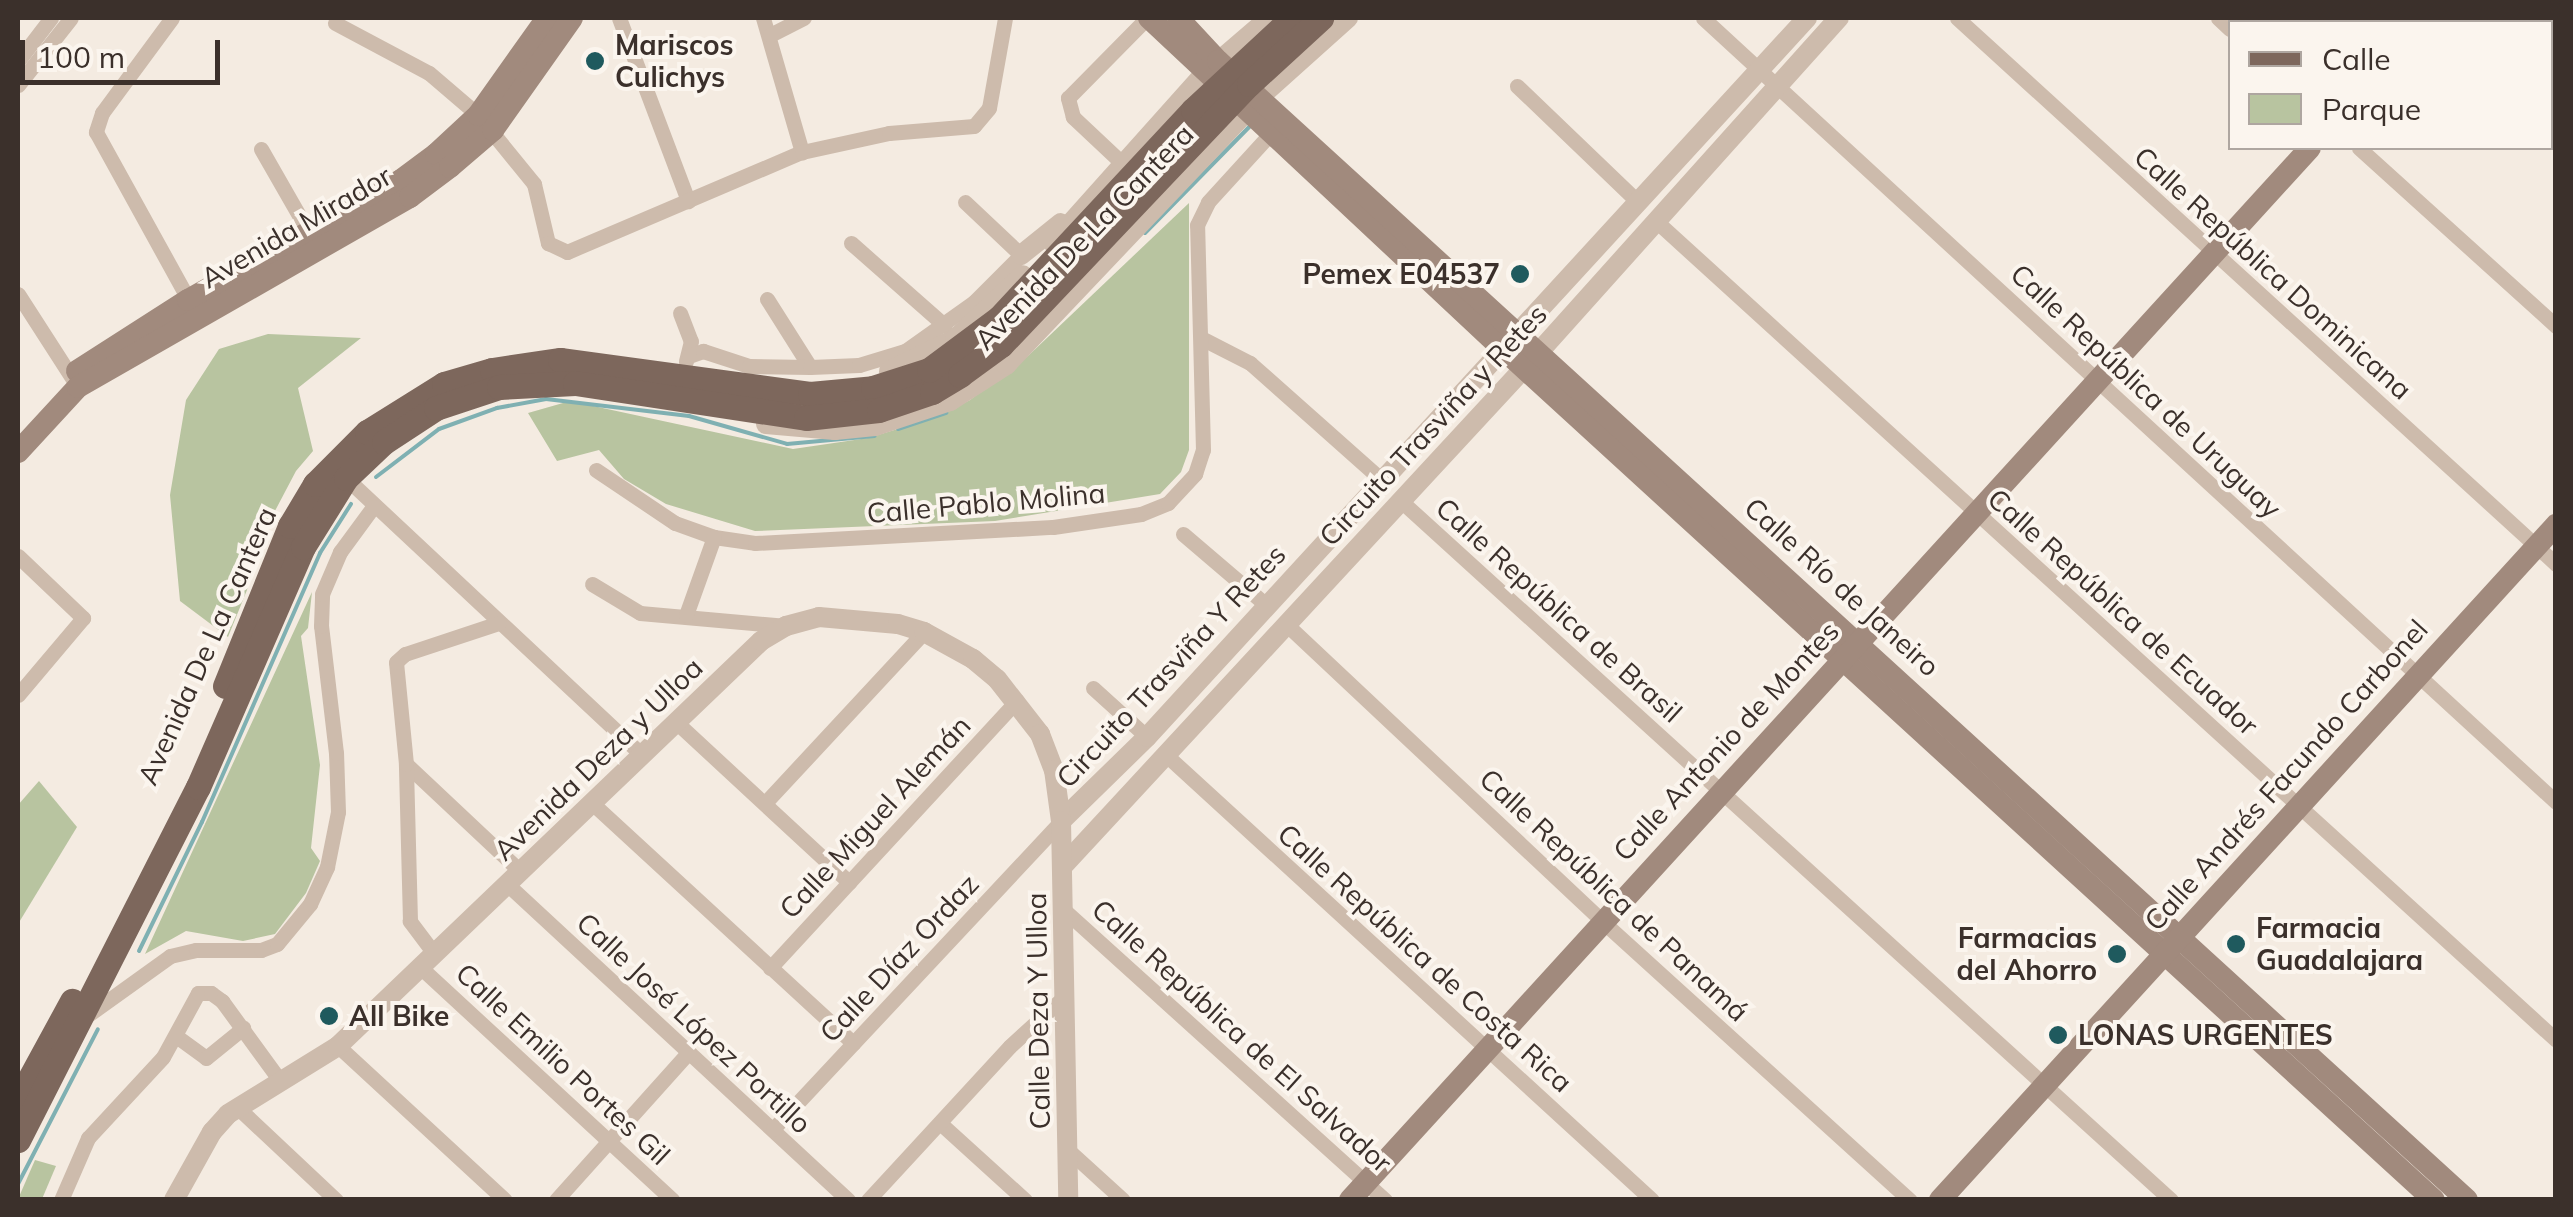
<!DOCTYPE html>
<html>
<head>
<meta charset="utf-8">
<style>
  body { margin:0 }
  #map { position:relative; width:2573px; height:1217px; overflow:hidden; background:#f4ebe1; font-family:Mulish,sans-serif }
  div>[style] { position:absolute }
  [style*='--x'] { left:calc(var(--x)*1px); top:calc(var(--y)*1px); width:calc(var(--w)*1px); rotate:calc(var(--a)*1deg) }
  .green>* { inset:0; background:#b8c4a0 }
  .stream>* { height:4px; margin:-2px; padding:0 2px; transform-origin:2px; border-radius:2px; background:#7fb0b2 }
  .minor>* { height:15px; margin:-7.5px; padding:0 7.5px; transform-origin:7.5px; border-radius:7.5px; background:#cdbbac }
  .tertiary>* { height:20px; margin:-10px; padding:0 10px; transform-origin:10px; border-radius:10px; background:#cdbbac }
  .secondary>* { height:22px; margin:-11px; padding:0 11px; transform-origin:11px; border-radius:11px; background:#a18a7d }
  .primary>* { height:25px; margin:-12.5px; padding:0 12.5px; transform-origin:12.5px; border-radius:12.5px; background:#7d675c }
  .primary-bridge>* { height:25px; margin:-12.5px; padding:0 12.5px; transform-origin:12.5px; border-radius:12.5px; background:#7d675c }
  .dots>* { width:28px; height:28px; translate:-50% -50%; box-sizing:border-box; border:5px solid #fbf5ee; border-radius:50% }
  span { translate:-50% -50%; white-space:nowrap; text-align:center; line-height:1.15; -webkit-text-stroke:8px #fbf5ee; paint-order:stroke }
  .poi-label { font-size:28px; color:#3b302b; font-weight:700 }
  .left { translate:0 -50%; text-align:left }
  .right { translate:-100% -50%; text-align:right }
  .street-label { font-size:28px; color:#3b302b }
  .frame { position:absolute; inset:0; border:20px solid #3b302b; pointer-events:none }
  .legend { position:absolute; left:2228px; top:20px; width:325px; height:130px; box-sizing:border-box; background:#fbf5ee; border:2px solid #aea6a0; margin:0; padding:12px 18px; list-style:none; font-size:30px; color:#3b302b }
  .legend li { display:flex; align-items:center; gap:20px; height:50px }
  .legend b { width:50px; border:2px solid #aea6a0 }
  .scale { position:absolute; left:20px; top:40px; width:200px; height:45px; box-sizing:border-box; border:5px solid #3b302b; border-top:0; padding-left:12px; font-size:30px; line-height:35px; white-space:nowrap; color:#3b302b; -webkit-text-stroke:8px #fbf5ee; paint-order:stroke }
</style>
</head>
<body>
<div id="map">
  <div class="green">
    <div style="clip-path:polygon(1189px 203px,1189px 450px,1181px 472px,1160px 494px,995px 521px,755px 531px,666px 504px,624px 479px,599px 450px,557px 461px,528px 413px,570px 401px,793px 449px,868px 438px,937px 417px,970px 400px,1029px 355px)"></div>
    <div style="clip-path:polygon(268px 334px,361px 338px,298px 388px,313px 451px,296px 471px,256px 547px,247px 590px,228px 637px,180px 601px,170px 495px,186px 400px,219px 349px)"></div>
    <div style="clip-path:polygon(312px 592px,308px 628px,301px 636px,320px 765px,311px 848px,320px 861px,306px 893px,275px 934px,243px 941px,186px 931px,145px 954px)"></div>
    <div style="clip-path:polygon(39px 781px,77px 827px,18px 924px,18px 805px)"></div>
    <div style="clip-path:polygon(35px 1160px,56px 1166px,42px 1199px,18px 1199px)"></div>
  </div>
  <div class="stream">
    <div style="--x:1145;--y:233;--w:150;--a:-45.5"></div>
    <div style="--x:898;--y:429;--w:51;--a:-18.4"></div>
    <div style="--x:376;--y:477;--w:79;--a:-37.3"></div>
    <div style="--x:439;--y:429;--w:62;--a:-19.9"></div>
    <div style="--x:497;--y:408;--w:50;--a:-10.4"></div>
    <div style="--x:546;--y:399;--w:144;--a:6.8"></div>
    <div style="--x:689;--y:416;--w:102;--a:15.9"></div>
    <div style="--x:787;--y:444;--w:88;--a:-5.2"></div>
    <div style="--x:139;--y:951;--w:144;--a:-64"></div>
    <div style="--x:202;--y:822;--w:294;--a:-66.3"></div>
    <div style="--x:320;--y:553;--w:58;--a:-57.7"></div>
    <div style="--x:18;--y:1184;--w:174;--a:-62.7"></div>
  </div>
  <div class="minor">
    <div style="--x:172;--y:18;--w:118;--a:126.4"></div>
    <div style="--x:102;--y:113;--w:20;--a:108"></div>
    <div style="--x:96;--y:132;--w:196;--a:61.1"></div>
    <div style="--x:619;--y:18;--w:196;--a:69.3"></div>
    <div style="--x:763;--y:18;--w:140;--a:73.8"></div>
    <div style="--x:1703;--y:18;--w:1159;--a:42.59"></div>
    <div style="--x:1957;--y:18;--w:811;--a:42.35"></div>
    <div style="--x:2218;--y:18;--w:16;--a:43"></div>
    <div style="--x:2484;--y:18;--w:6;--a:39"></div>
    <div style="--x:335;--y:23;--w:106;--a:28"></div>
    <div style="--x:429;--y:73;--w:65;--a:40.6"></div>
    <div style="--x:478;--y:115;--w:89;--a:50.9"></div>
    <div style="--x:534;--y:184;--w:61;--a:76.7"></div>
    <div style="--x:548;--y:243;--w:21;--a:25"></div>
    <div style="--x:567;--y:252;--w:255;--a:-23.1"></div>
    <div style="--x:802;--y:152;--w:89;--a:-12.3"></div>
    <div style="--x:889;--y:133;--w:85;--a:-4.7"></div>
    <div style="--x:974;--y:126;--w:23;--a:-50"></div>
    <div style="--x:989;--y:108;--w:91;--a:-79.9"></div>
    <div style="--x:770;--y:35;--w:38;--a:-27"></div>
    <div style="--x:18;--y:61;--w:54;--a:-52.5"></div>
    <div style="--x:2550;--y:79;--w:8;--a:40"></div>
    <div style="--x:18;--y:85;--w:85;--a:-51.7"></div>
    <div style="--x:1517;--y:86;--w:168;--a:43.8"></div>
    <div style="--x:2359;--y:148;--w:266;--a:42.1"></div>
    <div style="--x:261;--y:149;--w:103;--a:60.2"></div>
    <div style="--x:1123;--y:164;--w:69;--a:-136.8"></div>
    <div style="--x:1073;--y:117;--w:20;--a:-105"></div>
    <div style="--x:1068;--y:98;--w:112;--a:-45.4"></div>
    <div style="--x:1656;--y:221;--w:1217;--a:42.3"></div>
    <div style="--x:851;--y:243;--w:125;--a:41.4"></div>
    <div style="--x:18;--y:294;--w:107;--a:57.2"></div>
    <div style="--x:767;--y:299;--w:80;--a:57.7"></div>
    <div style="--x:680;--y:313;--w:30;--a:69"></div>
    <div style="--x:691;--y:341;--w:21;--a:104"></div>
    <div style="--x:1203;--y:339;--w:53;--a:27.1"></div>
    <div style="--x:1250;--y:363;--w:176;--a:41.6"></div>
    <div style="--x:689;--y:356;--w:15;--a:-20"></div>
    <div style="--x:703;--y:351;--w:48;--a:18.1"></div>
    <div style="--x:749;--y:366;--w:61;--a:0.9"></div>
    <div style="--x:810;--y:367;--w:49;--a:-2.3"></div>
    <div style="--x:859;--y:365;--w:48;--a:-16.9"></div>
    <div style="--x:905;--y:351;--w:85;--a:-35.4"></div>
    <div style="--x:974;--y:302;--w:66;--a:-45"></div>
    <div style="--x:1021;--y:255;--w:77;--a:-136.6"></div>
    <div style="--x:596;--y:470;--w:95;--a:33.9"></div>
    <div style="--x:675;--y:523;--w:41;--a:19.7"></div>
    <div style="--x:714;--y:537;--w:41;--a:8.3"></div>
    <div style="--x:755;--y:543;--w:298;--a:-3.1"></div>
    <div style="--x:1053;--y:527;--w:89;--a:-8.4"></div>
    <div style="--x:1141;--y:514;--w:29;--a:-22"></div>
    <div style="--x:1168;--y:503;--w:40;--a:-47"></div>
    <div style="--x:1195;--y:474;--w:25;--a:-72"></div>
    <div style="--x:1203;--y:450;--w:225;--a:-91.5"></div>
    <div style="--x:1197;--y:225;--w:25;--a:-64"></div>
    <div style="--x:1208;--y:202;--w:92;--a:-47.6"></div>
    <div style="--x:346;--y:478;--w:405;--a:43.1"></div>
    <div style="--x:1401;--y:501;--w:1040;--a:42.23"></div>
    <div style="--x:1183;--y:534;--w:109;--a:40.5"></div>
    <div style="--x:18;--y:556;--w:90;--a:43.6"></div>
    <div style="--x:83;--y:618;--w:101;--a:130.2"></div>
    <div style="--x:592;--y:584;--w:56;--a:31.1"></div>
    <div style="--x:640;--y:613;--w:147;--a:5.1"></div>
    <div style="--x:686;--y:615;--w:83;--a:-70.3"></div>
    <div style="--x:1286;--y:624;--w:434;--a:43.2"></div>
    <div style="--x:1602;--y:921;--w:416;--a:42.2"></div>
    <div style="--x:1093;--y:688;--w:73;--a:42.2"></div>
    <div style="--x:676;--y:722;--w:236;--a:42.8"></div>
    <div style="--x:1165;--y:754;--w:660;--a:42.48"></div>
    <div style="--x:406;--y:764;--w:156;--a:43.2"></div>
    <div style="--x:592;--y:803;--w:355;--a:42.6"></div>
    <div style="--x:765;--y:803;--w:233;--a:-47.1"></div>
    <div style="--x:507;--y:884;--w:465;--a:42.8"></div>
    <div style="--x:1064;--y:910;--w:433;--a:42.1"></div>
    <div style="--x:433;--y:952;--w:39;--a:-127"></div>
    <div style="--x:410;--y:921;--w:157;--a:-91.5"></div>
    <div style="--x:406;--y:764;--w:102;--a:-95.6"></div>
    <div style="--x:396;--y:662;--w:12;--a:-42"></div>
    <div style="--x:405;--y:654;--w:99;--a:-18.3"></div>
    <div style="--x:419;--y:966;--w:345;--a:42.7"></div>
    <div style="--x:770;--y:968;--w:364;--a:-47.3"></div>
    <div style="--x:88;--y:1015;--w:101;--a:-35.7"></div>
    <div style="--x:170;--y:956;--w:27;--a:-13"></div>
    <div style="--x:196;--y:950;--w:65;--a:0"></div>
    <div style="--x:261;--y:950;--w:17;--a:-21"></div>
    <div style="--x:277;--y:944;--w:52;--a:-50.5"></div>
    <div style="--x:310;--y:904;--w:41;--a:-65.3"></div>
    <div style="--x:327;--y:867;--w:56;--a:-78.7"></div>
    <div style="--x:338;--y:812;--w:59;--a:-91.9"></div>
    <div style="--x:336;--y:753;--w:128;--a:-96.7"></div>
    <div style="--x:321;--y:626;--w:32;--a:-88"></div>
    <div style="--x:322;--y:594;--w:46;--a:-66.8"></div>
    <div style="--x:340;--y:552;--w:56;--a:-53.7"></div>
    <div style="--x:176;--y:1036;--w:37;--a:36"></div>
    <div style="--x:206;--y:1058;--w:48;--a:-39"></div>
    <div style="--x:338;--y:1046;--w:227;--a:42.7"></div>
    <div style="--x:237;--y:1107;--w:136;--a:43.2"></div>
    <div style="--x:940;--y:1123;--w:115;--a:42.2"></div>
    <div style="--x:773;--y:1129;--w:422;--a:-46.9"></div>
    <div style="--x:1068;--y:1150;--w:74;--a:42.3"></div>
    <div style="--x:61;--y:1200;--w:68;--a:-66.5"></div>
    <div style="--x:88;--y:1138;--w:110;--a:-47.2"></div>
    <div style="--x:163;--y:1057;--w:73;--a:-61.3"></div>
    <div style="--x:198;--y:993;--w:13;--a:0"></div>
    <div style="--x:211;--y:993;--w:14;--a:36"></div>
    <div style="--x:222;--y:1001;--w:100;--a:53.9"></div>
    <div style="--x:556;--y:1200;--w:199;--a:-48.1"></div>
    <div style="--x:868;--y:1200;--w:209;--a:-47.3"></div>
    <div style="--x:1010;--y:1046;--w:74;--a:-42.3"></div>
  </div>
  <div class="tertiary">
    <div style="--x:1053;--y:243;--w:228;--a:-48.2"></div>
    <div style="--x:1205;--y:73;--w:84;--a:-40.7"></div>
    <div style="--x:1021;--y:255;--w:51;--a:-38.7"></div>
    <div style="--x:889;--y:371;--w:73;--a:-25.9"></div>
    <div style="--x:955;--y:339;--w:93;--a:-43.3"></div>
    <div style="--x:766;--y:424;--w:69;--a:5"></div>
    <div style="--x:835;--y:430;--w:40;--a:-5.7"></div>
    <div style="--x:875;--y:426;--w:79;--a:-18.4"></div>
    <div style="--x:950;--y:401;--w:67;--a:-32.7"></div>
    <div style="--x:1006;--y:365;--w:371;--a:-46.5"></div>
    <div style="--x:1261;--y:96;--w:117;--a:-41.9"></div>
    <div style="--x:1061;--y:821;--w:120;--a:-44.3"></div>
    <div style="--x:1147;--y:737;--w:976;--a:-47.45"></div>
    <div style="--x:1063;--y:866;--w:701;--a:-47.2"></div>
    <div style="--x:1539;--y:352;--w:449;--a:-48.1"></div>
    <div style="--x:174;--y:1200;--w:78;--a:-60.8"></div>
    <div style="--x:212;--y:1132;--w:24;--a:-48"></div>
    <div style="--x:228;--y:1114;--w:129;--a:-31.7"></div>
    <div style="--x:338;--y:1046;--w:586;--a:-43.75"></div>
    <div style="--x:761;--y:641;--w:29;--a:-31"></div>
    <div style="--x:786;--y:626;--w:34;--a:-15"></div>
    <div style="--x:819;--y:617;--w:79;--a:5.1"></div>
    <div style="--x:898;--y:624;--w:27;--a:17"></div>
    <div style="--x:924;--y:632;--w:56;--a:28.9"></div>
    <div style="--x:973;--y:659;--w:31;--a:40"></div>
    <div style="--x:997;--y:679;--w:70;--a:52"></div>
    <div style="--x:1040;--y:734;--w:39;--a:69"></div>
    <div style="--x:1054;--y:770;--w:51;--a:82.2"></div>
    <div style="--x:1061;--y:821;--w:379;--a:88.9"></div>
  </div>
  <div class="secondary">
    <div style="--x:1149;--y:18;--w:485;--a:43.1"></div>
    <div style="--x:1503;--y:349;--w:1261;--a:42.43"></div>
    <div style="--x:1178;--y:18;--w:59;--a:47.1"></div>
    <div style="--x:1218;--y:61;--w:1690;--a:42.36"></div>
    <div style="--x:2424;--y:22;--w:6;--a:-39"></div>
    <div style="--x:77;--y:371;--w:132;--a:-32.6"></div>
    <div style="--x:188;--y:300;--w:244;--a:-29.4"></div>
    <div style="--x:401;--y:180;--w:44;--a:-36.6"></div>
    <div style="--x:436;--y:154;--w:57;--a:-42.9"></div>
    <div style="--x:478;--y:115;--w:119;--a:-54.6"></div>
    <div style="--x:18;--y:452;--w:88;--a:-47.3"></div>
    <div style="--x:78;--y:387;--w:383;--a:-29.8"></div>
    <div style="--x:410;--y:197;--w:50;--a:-36.9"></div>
    <div style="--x:450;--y:167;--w:57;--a:-40.7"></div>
    <div style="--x:493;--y:130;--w:137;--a:-54.8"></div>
    <div style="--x:1350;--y:1200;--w:1424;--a:-47.62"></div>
    <div style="--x:1940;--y:1200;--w:914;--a:-47.62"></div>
  </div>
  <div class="primary">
    <div style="--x:225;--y:686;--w:173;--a:-67.9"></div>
    <div style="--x:290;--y:526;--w:49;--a:-59.2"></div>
    <div style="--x:315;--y:484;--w:74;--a:-45"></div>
    <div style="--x:367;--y:432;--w:91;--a:-31.9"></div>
    <div style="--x:444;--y:384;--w:50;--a:-16.3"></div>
    <div style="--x:492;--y:370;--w:69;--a:-8.4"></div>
    <div style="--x:560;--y:360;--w:252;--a:7.7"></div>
    <div style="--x:810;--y:394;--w:63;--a:-5.4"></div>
    <div style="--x:873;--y:388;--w:59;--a:-17.8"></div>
    <div style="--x:18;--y:1100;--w:113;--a:-61.4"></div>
    <div style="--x:18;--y:1140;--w:396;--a:-63"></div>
    <div style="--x:198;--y:787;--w:262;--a:-66.4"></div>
    <div style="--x:303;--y:547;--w:81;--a:-58.1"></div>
    <div style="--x:346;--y:478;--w:52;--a:-43.5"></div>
    <div style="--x:384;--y:442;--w:62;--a:-33.2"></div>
    <div style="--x:436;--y:408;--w:66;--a:-18.4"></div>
    <div style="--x:499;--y:387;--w:76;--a:-3"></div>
    <div style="--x:575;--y:383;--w:234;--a:8.6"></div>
    <div style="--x:806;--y:418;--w:73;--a:-6.3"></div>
    <div style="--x:879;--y:410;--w:56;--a:-18.8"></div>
    <div style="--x:932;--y:392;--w:33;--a:-31"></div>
  </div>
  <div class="primary-bridge">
    <div style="--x:929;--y:370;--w:87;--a:-36.6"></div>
    <div style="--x:999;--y:318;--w:284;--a:-47"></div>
    <div style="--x:1193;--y:110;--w:135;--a:-42.9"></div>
    <div style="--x:960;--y:375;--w:51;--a:-36.2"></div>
    <div style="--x:1001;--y:345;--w:360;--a:-46.5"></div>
    <div style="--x:1249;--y:84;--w:98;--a:-42.5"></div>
  </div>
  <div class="dots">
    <div style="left:595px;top:61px;background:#1f5a5e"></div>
    <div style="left:1520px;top:274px;background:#1f5a5e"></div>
    <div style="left:2236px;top:944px;background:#1f5a5e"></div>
    <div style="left:2117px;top:954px;background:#1f5a5e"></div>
    <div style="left:329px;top:1016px;background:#1f5a5e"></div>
    <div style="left:2058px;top:1035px;background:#1f5a5e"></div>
  </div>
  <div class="poi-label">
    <span class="left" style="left:615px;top:61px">Mariscos<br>Culichys</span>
    <span class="right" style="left:1500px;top:274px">Pemex E04537</span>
    <span class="left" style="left:2256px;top:944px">Farmacia<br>Guadalajara</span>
    <span class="right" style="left:2097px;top:954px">Farmacias<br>del Ahorro</span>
    <span class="left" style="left:349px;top:1016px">All Bike</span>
    <span class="left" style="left:2078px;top:1035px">LONAS URGENTES</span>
  </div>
  <div class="street-label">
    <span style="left:296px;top:227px;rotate:-30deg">Avenida Mirador</span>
    <span style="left:1084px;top:237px;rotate:-46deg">Avenida De La Cantera</span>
    <span style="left:2273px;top:273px;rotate:42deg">Calle República Dominicana</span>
    <span style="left:2146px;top:391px;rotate:43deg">Calle República de Uruguay</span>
    <span style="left:1433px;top:425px;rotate:-47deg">Circuito Trasviña y Retes</span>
    <span style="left:986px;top:503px;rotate:-5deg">Calle Pablo Molina</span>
    <span style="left:1842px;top:587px;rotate:42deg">Calle Río de Janeiro</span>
    <span style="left:1559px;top:610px;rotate:42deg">Calle República de Brasil</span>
    <span style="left:2123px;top:612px;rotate:42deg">Calle República de Ecuador</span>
    <span style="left:207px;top:646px;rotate:-66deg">Avenida De La Cantera</span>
    <span style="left:1171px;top:666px;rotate:-47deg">Circuito Trasviña Y Retes</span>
    <span style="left:1726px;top:741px;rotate:-47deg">Calle Antonio de Montes</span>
    <span style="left:598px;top:759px;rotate:-44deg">Avenida Deza y Ulloa</span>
    <span style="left:2286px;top:775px;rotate:-48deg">Calle Andrés Facundo Carbonel</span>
    <span style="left:875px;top:817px;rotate:-47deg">Calle Miguel Alemán</span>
    <span style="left:1614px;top:895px;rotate:43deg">Calle República de Panamá</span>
    <span style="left:899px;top:958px;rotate:-47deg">Calle Díaz Ordaz</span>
    <span style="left:1425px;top:958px;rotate:42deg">Calle República de Costa Rica</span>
    <span style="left:1038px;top:1011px;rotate:-91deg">Calle Deza Y Ulloa</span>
    <span style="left:694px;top:1023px;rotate:43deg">Calle José López Portillo</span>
    <span style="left:1242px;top:1036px;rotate:42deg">Calle República de El Salvador</span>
    <span style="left:563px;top:1064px;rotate:43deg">Calle Emilio Portes Gil</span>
  </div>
  <div class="frame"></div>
  <ul class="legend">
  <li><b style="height:12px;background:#7d675c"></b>Calle</li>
  <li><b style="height:28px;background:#b8c4a0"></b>Parque</li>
  </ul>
  <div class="scale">100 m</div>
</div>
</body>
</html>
